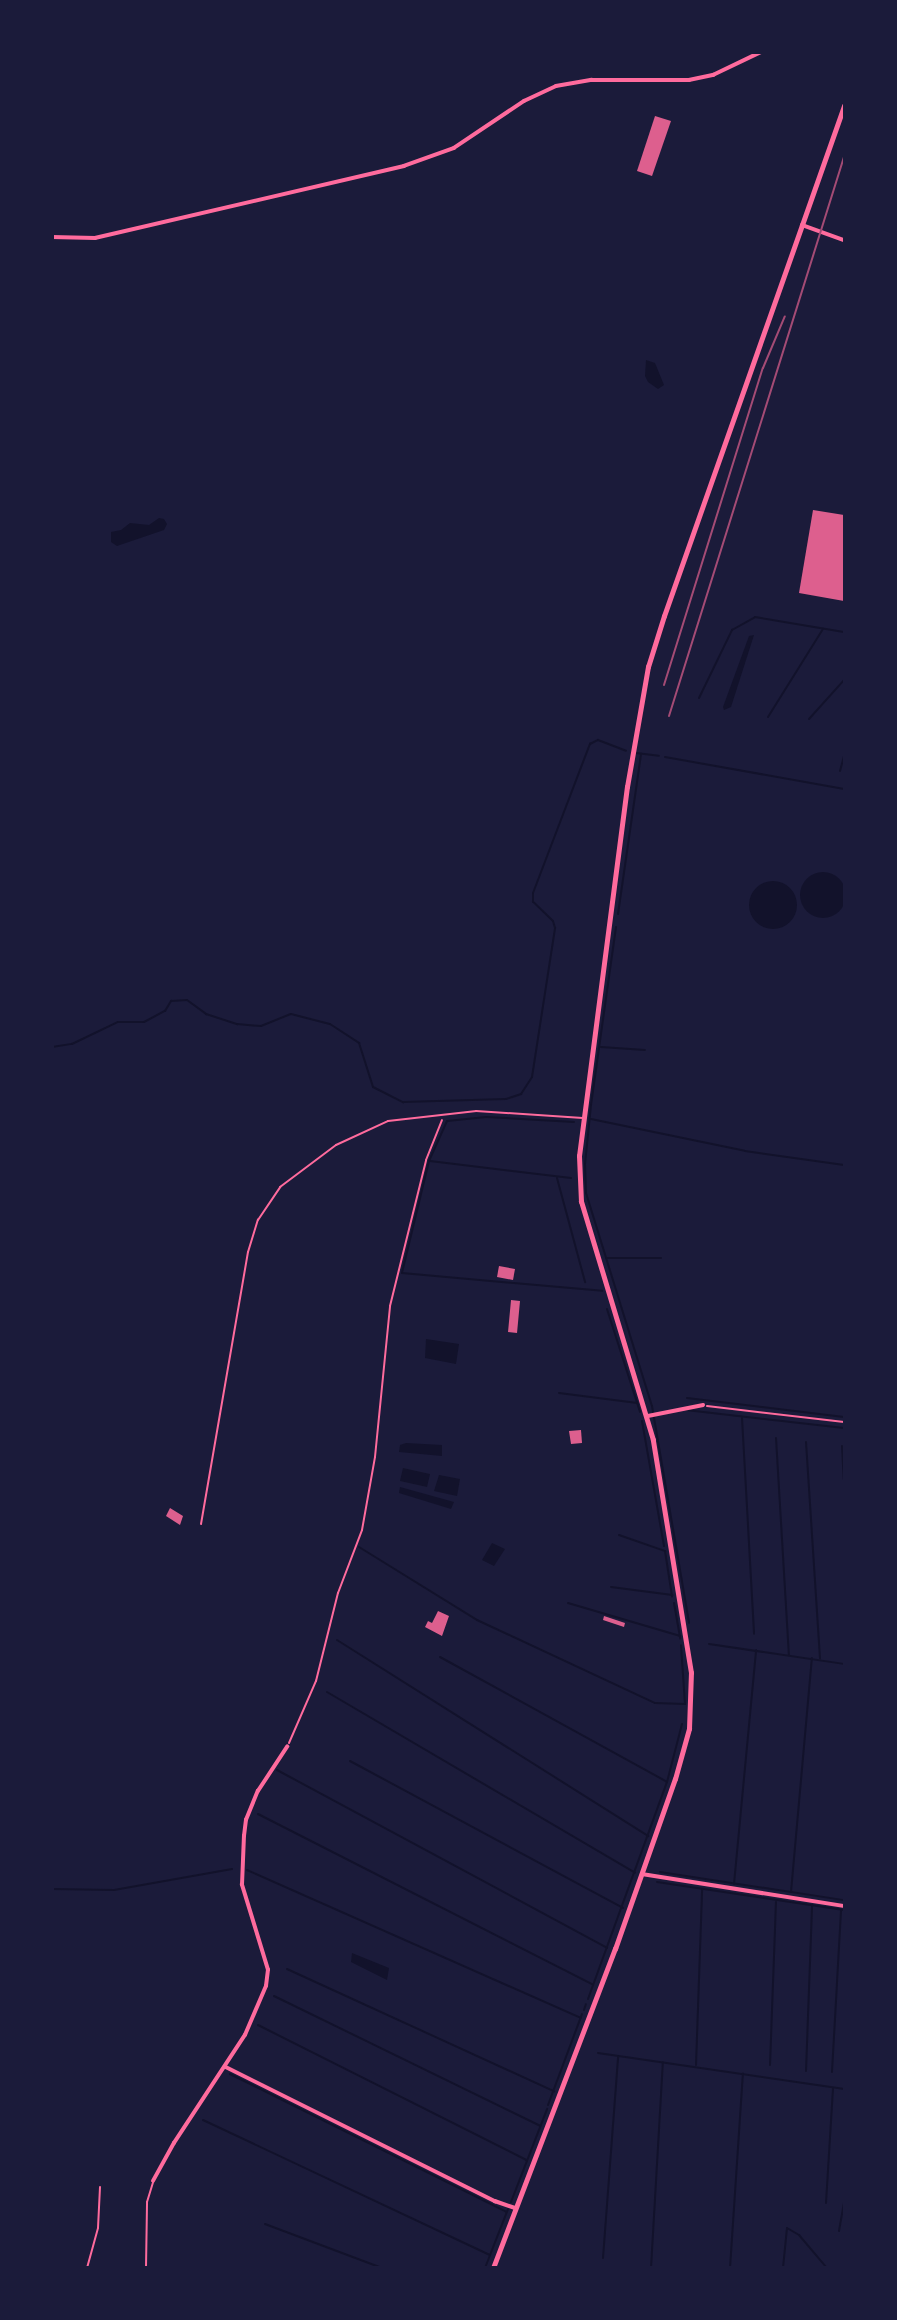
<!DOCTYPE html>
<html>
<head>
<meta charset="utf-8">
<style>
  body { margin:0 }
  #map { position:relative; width:897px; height:2320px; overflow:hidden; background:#1b1b3a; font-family:"Fira Sans",sans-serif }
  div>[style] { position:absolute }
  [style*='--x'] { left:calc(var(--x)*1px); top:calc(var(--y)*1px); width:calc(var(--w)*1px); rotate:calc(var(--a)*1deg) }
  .water>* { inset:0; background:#12122b }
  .round { border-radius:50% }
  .stream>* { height:2px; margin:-1px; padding:0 1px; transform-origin:1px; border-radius:1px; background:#12122b }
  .building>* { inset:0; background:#dd5f8e }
  .path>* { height:2px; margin:-1px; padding:0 1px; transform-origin:1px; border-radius:1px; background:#ff6b9d }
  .service>* { height:2px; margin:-1px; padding:0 1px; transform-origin:1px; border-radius:1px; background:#ff6b9d }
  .minor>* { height:3.5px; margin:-1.75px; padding:0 1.75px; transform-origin:1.75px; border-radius:1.75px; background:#ff6b9d }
  .secondary>* { height:4.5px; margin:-2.25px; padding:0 2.25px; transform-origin:2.25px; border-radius:2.25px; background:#ff6b9d }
  .rail>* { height:2px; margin:-1px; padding:0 1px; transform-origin:1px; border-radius:1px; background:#a44b75 }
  span { translate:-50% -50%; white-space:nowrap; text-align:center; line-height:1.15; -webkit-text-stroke:5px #1b1b3a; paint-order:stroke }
  .frame { position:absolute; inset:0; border:54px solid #1b1b3a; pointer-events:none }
</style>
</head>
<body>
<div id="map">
  <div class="water">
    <div style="clip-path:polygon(646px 360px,655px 363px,664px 385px,658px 389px,648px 382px,645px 376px)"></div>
    <div style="clip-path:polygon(159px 518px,164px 519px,167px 524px,164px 530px,117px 546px,111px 542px,111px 532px,121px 530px,130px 523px,149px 525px)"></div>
    <div style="clip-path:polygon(754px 635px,731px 707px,724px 710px,723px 707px,749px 636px)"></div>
    <div class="round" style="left:800px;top:872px;width:46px;height:46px"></div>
    <div class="round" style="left:749px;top:881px;width:48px;height:48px"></div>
    <div style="clip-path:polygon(426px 1339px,459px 1344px,456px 1364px,425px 1358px)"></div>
    <div style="clip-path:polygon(406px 1443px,442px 1445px,442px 1456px,399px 1452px,400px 1445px)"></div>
    <div style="clip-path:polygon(403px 1468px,430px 1474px,427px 1487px,400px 1481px)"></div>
    <div style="clip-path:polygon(439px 1475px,460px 1479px,457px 1496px,434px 1491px)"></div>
    <div style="clip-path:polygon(400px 1487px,454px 1502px,451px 1509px,399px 1493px)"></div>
    <div style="clip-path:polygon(492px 1543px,505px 1549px,494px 1566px,482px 1560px)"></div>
    <div style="clip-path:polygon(352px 1953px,389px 1968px,387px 1980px,351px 1962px)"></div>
  </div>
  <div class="stream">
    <div style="--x:699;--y:698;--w:76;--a:-64.1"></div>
    <div style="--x:732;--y:630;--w:26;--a:-29"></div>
    <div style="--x:755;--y:617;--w:90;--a:9.6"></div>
    <div style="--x:768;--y:717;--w:104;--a:-58"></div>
    <div style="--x:809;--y:719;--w:52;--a:-48.1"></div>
    <div style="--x:636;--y:753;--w:23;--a:7"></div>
    <div style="--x:665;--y:757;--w:182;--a:10.1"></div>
    <div style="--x:840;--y:771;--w:16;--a:-75"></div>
    <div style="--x:618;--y:914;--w:162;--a:-81.8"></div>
    <div style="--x:616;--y:927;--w:180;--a:98"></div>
    <div style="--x:591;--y:1105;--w:59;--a:95.8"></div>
    <div style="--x:585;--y:1164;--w:29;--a:88"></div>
    <div style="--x:586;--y:1193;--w:223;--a:72.8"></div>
    <div style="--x:652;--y:1406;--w:220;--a:80.3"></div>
    <div style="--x:52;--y:1047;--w:20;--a:-9"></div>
    <div style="--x:72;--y:1044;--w:51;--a:-25.6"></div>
    <div style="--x:118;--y:1022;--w:26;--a:0"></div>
    <div style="--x:144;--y:1022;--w:24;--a:-28"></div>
    <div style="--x:165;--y:1011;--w:12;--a:-59"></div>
    <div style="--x:171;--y:1001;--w:16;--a:-4"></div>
    <div style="--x:187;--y:1000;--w:24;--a:36"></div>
    <div style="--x:206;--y:1014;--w:33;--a:18"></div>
    <div style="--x:237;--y:1024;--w:24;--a:5"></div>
    <div style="--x:261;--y:1026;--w:32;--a:-22"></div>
    <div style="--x:291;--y:1014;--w:40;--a:14.4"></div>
    <div style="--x:330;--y:1024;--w:35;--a:33"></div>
    <div style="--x:359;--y:1043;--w:46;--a:72.3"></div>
    <div style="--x:373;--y:1087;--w:34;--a:27"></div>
    <div style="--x:403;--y:1102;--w:103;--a:-1.7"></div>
    <div style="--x:506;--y:1099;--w:16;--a:-18"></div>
    <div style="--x:521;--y:1094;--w:20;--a:-57"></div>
    <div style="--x:532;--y:1077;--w:151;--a:-81.2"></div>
    <div style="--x:555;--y:928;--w:7;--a:-106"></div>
    <div style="--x:553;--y:921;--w:28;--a:-136"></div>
    <div style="--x:533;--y:902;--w:9;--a:-90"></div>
    <div style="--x:533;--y:893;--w:160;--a:-69.1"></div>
    <div style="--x:590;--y:744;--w:9;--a:-27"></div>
    <div style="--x:598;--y:740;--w:30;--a:21"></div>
    <div style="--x:601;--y:1047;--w:44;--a:3.9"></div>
    <div style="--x:591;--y:1119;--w:157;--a:11.7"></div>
    <div style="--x:745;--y:1151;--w:100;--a:8"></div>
    <div style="--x:574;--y:1122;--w:88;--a:-176.7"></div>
    <div style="--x:486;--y:1117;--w:39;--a:174"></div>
    <div style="--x:447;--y:1121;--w:44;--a:114.2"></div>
    <div style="--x:429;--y:1161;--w:115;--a:103.6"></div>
    <div style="--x:402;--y:1273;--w:201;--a:5.1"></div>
    <div style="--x:430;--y:1161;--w:142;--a:6.9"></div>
    <div style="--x:557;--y:1178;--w:108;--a:74.9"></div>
    <div style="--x:606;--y:1258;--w:55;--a:0"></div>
    <div style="--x:607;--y:1309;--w:108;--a:72.2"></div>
    <div style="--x:559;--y:1393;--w:79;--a:7.3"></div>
    <div style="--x:687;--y:1398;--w:158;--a:6.9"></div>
    <div style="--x:686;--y:1410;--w:159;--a:6.5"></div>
    <div style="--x:742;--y:1418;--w:216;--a:86.8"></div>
    <div style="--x:642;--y:1421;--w:127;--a:80"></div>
    <div style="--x:776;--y:1438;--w:217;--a:86.6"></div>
    <div style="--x:806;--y:1442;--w:217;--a:86.3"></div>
    <div style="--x:842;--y:1446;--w:33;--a:87"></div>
    <div style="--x:619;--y:1535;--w:49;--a:19.2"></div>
    <div style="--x:665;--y:1551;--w:46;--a:81.2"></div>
    <div style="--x:359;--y:1547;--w:139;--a:31.7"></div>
    <div style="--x:477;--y:1620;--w:196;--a:25"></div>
    <div style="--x:655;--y:1703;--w:30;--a:2"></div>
    <div style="--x:685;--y:1704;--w:59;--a:-93.9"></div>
    <div style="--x:611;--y:1587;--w:62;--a:7.5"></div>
    <div style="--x:568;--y:1603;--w:117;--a:16.4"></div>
    <div style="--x:674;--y:1603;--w:36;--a:80"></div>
    <div style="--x:337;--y:1640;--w:368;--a:32.2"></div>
    <div style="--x:709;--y:1644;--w:136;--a:8.4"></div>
    <div style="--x:440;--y:1657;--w:258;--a:28.8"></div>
    <div style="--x:327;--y:1692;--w:357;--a:30.4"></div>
    <div style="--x:350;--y:1761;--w:310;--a:28.3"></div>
    <div style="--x:277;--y:1770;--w:375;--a:28.3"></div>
    <div style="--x:258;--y:1814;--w:376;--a:27"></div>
    <div style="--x:247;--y:1870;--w:365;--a:23.9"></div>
    <div style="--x:660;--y:1872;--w:186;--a:8.7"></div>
    <div style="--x:657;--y:1882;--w:189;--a:8.5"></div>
    <div style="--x:734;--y:1884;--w:235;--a:-84.6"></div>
    <div style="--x:52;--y:1889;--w:62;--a:0.9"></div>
    <div style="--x:114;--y:1890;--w:120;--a:-10.1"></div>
    <div style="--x:791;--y:1892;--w:235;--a:-84.9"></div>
    <div style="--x:287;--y:1969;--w:294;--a:24.6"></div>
    <div style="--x:274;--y:1996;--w:296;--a:26"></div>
    <div style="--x:588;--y:1999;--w:231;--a:-70"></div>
    <div style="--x:667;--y:1782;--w:60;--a:-75.5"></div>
    <div style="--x:584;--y:2010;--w:6;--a:-72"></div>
    <div style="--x:258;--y:2025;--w:301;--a:26.7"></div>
    <div style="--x:598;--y:2053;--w:249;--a:8.3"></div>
    <div style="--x:696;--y:2065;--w:176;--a:-88"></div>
    <div style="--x:770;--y:2065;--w:163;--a:-87.9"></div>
    <div style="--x:806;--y:2071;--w:166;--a:-87.9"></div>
    <div style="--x:832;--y:2072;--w:162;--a:-86.8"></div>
    <div style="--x:230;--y:2074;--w:309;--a:26.5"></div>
    <div style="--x:548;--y:2105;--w:97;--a:-69.5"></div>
    <div style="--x:203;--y:2120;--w:317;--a:25.2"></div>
    <div style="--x:511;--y:2202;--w:100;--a:-68.8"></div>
    <div style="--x:826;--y:2203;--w:115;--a:-86.5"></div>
    <div style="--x:265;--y:2224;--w:125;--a:20.6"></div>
    <div style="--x:839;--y:2231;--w:29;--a:-80"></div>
    <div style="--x:603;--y:2258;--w:202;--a:-85.7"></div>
    <div style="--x:513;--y:2267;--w:2;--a:27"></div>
    <div style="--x:485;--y:2268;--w:63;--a:-68.7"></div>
    <div style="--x:651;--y:2268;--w:206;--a:-86.7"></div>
    <div style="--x:730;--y:2268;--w:195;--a:-86.2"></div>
    <div style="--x:783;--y:2268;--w:40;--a:-84.3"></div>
    <div style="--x:787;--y:2228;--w:14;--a:30"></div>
    <div style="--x:799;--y:2235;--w:43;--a:49.7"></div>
  </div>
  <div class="building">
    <div style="clip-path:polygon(655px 116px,671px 121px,652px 176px,637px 171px)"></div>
    <div style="clip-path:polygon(813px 510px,844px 515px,844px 601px,799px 593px)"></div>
    <div style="clip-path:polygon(499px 1266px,515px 1269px,513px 1280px,497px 1277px)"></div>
    <div style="clip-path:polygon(511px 1300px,520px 1301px,517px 1333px,508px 1332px)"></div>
    <div style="clip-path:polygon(581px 1430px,582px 1443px,571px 1444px,569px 1431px)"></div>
    <div style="clip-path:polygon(170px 1508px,183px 1516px,180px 1525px,166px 1516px)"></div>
    <div style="clip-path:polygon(438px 1611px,449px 1616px,442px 1636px,425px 1627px,428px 1621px,432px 1623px)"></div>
    <div style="clip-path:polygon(604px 1616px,625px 1623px,624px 1627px,603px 1620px)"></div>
  </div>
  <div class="path">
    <div style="--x:707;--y:1406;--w:138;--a:6.7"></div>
    <div style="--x:289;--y:1743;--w:68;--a:-66.5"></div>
    <div style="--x:316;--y:1681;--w:91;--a:-76"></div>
    <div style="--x:338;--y:1593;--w:67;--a:-69.1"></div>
    <div style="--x:362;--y:1530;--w:74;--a:-79.9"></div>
    <div style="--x:375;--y:1457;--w:152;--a:-84.3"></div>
    <div style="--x:390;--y:1306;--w:150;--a:-76.1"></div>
    <div style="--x:426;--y:1160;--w:43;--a:-68.2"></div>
  </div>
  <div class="service">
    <div style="--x:201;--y:1524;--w:276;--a:-80.2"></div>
    <div style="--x:248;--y:1252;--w:34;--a:-73"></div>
    <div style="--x:258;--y:1220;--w:40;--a:-56"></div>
    <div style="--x:280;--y:1187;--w:70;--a:-36.9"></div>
    <div style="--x:336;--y:1145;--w:57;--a:-24.8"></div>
    <div style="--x:388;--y:1121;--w:89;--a:-6.5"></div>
    <div style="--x:476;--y:1111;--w:107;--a:3.7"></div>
    <div style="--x:87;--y:2268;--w:41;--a:-74.6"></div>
    <div style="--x:98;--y:2228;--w:41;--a:-87.2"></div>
    <div style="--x:146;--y:2268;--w:66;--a:-89.1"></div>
    <div style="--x:147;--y:2202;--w:21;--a:-73"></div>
  </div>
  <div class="minor">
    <div style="--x:802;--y:225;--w:45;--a:19.7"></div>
    <div style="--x:52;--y:237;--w:43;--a:1.3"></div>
    <div style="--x:95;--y:238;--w:317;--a:-13.1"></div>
    <div style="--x:404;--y:166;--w:53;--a:-19.8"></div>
    <div style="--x:454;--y:148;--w:84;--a:-33.9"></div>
    <div style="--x:524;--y:101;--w:35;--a:-25"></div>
    <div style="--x:556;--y:86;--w:36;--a:-10"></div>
    <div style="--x:591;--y:80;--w:98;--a:0"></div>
    <div style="--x:689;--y:80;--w:25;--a:-12"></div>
    <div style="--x:713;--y:75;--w:53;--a:-25.6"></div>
    <div style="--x:648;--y:1416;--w:56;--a:-11.3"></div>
    <div style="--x:642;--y:1874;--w:205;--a:9"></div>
    <div style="--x:226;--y:2067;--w:301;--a:26.5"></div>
    <div style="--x:495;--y:2201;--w:21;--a:19"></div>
    <div style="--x:153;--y:2181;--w:43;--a:-61.1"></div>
    <div style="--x:174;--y:2143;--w:129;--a:-56.7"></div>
    <div style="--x:245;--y:2035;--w:53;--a:-66.8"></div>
    <div style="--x:266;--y:1986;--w:16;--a:-83"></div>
    <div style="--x:268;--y:1970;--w:89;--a:-107"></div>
    <div style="--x:242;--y:1885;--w:49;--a:-87.7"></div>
    <div style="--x:244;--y:1836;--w:16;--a:-83"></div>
    <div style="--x:246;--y:1820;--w:31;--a:-68"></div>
    <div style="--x:258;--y:1791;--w:53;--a:-56.6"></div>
  </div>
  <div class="secondary">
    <div style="--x:493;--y:2268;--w:342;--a:-69.1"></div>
    <div style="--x:615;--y:1949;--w:180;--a:-70.6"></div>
    <div style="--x:675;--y:1779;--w:52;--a:-74.4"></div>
    <div style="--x:689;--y:1729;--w:56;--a:-88"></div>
    <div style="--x:691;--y:1673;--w:236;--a:-99.3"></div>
    <div style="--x:653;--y:1440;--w:249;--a:-106.8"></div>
    <div style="--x:581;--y:1202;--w:46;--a:-92.5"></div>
    <div style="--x:579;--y:1156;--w:372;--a:-82.6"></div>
    <div style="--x:627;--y:787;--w:122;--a:-80.1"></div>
    <div style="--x:648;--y:667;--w:53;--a:-72.6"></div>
    <div style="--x:664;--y:616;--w:541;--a:-70.56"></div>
  </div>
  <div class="rail">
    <div style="--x:664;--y:685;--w:332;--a:-72.7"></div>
    <div style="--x:763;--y:368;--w:56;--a:-67.1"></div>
    <div style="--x:669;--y:716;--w:586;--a:-72.62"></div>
  </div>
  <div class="frame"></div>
</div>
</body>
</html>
